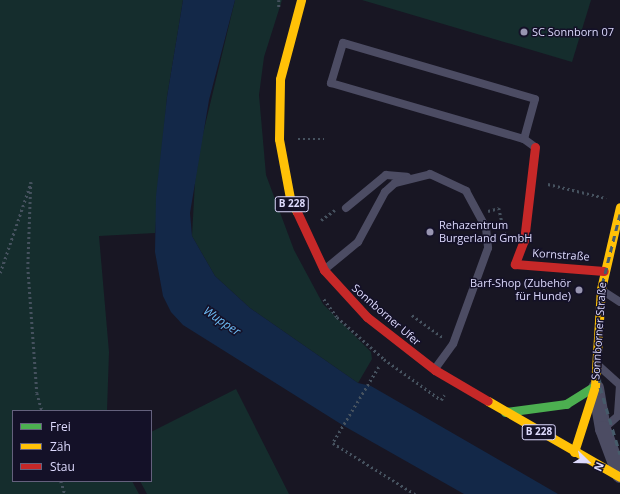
<!DOCTYPE html>
<html>
<head>
<meta charset="utf-8">
<style>
  body { margin:0 }
  #map { position:relative; width:620px; height:494px; overflow:hidden; background:#181623; font-family:"Open Sans",sans-serif }
  div>[style] { position:absolute }
  [style*='--x'] { left:calc(var(--x)*1px); top:calc(var(--y)*1px); width:calc(var(--w)*1px); rotate:calc(var(--a)*1deg) }
  .green>* { inset:0; background:#152d2d }
  .water>* { inset:0; background:#132848 }
  .path>* { height:2.5px; margin-top:-1.25px; transform-origin:0; background:repeating-linear-gradient(90deg,#46525f 0 2px,transparent 0 5px) }
  .lane>* { height:8px; margin:-4px; padding:0 4px; transform-origin:4px; border-radius:4px; background:#4c4c63 }
  .street>* { height:16px; margin:-8px; padding:0 8px; transform-origin:8px; border-radius:8px; background:#4c4c63 }
  .fast>* { height:9px; margin:-4.5px; padding:0 4.5px; transform-origin:4.5px; border-radius:4.5px; background:#4caf50 }
  .slow>* { height:9px; margin:-4.5px; padding:0 4.5px; transform-origin:4.5px; border-radius:4.5px; background:#ffc107 }
  .jam>* { height:9px; margin:-4.5px; padding:0 4.5px; transform-origin:4.5px; border-radius:4.5px; background:#c62828 }
  .rail>* { height:3px; margin-top:-1.5px; transform-origin:0; background:repeating-linear-gradient(90deg,#465b6a 0 6px,transparent 0 11px) }
  .dots>* { width:11px; height:11px; translate:-50% -50%; box-sizing:border-box; border:2px solid #141128; border-radius:50% }
  span { translate:-50% -50%; white-space:nowrap; text-align:center; line-height:1.15; -webkit-text-stroke:3px #141128; paint-order:stroke }
  .shield-label span { padding:1px 3px; background:#141128; border:1px solid; border-radius:3px; -webkit-text-stroke-width:0 }
  .shield-label { font-size:10px; color:#dddafd; font-weight:700 }
  .poi-label { font-size:11px; color:#dddafd }
  .left { translate:0 -50%; text-align:left }
  .right { translate:-100% -50%; text-align:right }
  .street-label { font-size:11px; color:#dddafd }
  .water-label { font-size:12px; color:#6ebdf7; font-style:italic }
  .legend { position:absolute; left:12px; top:410px; width:140px; height:72px; box-sizing:border-box; background:#141128; border:1px solid #64617d; margin:0; padding:5px 7px; list-style:none; font-size:12px; color:#dddafd }
  .legend li { display:flex; align-items:center; gap:8px; height:20px }
  .legend b { width:20px; border:1px solid #64617d }
  .north { position:absolute; left:568px; top:442px; width:40px; height:40px; -webkit-text-stroke:3px #141128; paint-order:stroke; rotate:113deg; font-size:11px; font-weight:700; line-height:16px; text-align:center; color:#dddafd }
  .north::after { content:''; display:block; margin:auto; width:14px; height:18px; background:#dddafd; clip-path:polygon(50% 0,100% 100%,50% 72%,0 100%) }
</style>
</head>
<body>
<div id="map">
  <div class="green">
    <div style="clip-path:polygon(0 0,183px 0,167px 97px,155px 233px,99px 236px,109px 352px,107px 411px,13px 411px,13px 481px,132px 481px,139px 494px,0 494px)"></div>
    <div style="clip-path:polygon(235px 0,282px 0,264px 57px,259px 95px,266px 175px,294px 250px,323px 304px,371px 352px,372px 359px,358px 383px,250px 308px,215px 276px,192px 236px,196px 163px)"></div>
    <div style="clip-path:polygon(362px 0,591px 0,572px 62px)"></div>
    <div style="clip-path:polygon(236px 389px,289px 494px,147px 494px,140px 481px,151px 481px,151px 432px)"></div>
  </div>
  <div class="water">
    <div style="clip-path:polygon(183px 0,235px 0,209px 100px,190px 213px,192px 236px,215px 276px,250px 308px,358px 383px,371px 386px,558px 494px,464px 494px,344px 426px,183px 325px,171px 312px,163px 296px,155px 252px,156px 196px,167px 97px)"></div>
  </div>
  <div class="path">
    <div style="--x:279;--y:0;--w:7;--a:90"></div>
    <div style="--x:298;--y:139;--w:26;--a:0"></div>
    <div style="--x:548;--y:184;--w:60;--a:13.6"></div>
    <div style="--x:488;--y:211;--w:11;--a:-15"></div>
    <div style="--x:499;--y:208;--w:30;--a:78"></div>
    <div style="--x:321;--y:220;--w:17;--a:-36"></div>
    <div style="--x:0;--y:273;--w:96;--a:-71.2"></div>
    <div style="--x:31;--y:182;--w:85;--a:92"></div>
    <div style="--x:28;--y:267;--w:126;--a:85.9"></div>
    <div style="--x:37;--y:393;--w:19;--a:74"></div>
    <div style="--x:324;--y:299;--w:22;--a:54"></div>
    <div style="--x:337;--y:317;--w:63;--a:41.8"></div>
    <div style="--x:384;--y:359;--w:70;--a:35.7"></div>
    <div style="--x:441;--y:400;--w:6;--a:-59"></div>
    <div style="--x:412;--y:315;--w:39;--a:36"></div>
    <div style="--x:379;--y:367;--w:89;--a:121.2"></div>
    <div style="--x:333;--y:443;--w:97;--a:31.9"></div>
    <div style="--x:61;--y:481;--w:14;--a:73"></div>
  </div>
  <div class="lane">
    <div style="--x:524;--y:139;--w:41;--a:-74.6"></div>
    <div style="--x:535;--y:99;--w:200;--a:-163.7"></div>
    <div style="--x:343;--y:43;--w:42;--a:106.7"></div>
    <div style="--x:331;--y:83;--w:201;--a:16.2"></div>
    <div style="--x:524;--y:139;--w:14;--a:36"></div>
    <div style="--x:346;--y:208;--w:52;--a:-39.5"></div>
    <div style="--x:386;--y:175;--w:21;--a:5"></div>
    <div style="--x:324;--y:270;--w:44;--a:-39.5"></div>
    <div style="--x:358;--y:242;--w:57;--a:-61.6"></div>
    <div style="--x:385;--y:192;--w:13;--a:-42"></div>
    <div style="--x:395;--y:183;--w:36;--a:-14"></div>
    <div style="--x:430;--y:174;--w:40;--a:25"></div>
    <div style="--x:466;--y:191;--w:42;--a:61.6"></div>
    <div style="--x:486;--y:228;--w:20;--a:84"></div>
    <div style="--x:488;--y:248;--w:102;--a:110"></div>
    <div style="--x:453;--y:344;--w:31;--a:126"></div>
    <div style="--x:603;--y:291;--w:20;--a:33"></div>
    <div style="--x:599;--y:366;--w:28;--a:42"></div>
    <div style="--x:620;--y:385;--w:31;--a:94"></div>
    <div style="--x:618;--y:416;--w:20;--a:139"></div>
  </div>
  <div class="street">
    <div style="--x:596;--y:388;--w:42;--a:80.3"></div>
    <div style="--x:603;--y:429;--w:49;--a:69.7"></div>
  </div>
  <div class="fast">
    <div style="--x:505;--y:412;--w:62;--a:-7.5"></div>
    <div style="--x:566;--y:404;--w:34;--a:-32"></div>
  </div>
  <div class="slow">
    <div style="--x:297;--y:212;--w:16;--a:-117"></div>
    <div style="--x:290;--y:198;--w:60;--a:-100.6"></div>
    <div style="--x:279;--y:139;--w:60;--a:-89"></div>
    <div style="--x:280;--y:79;--w:82;--a:-75.1"></div>
    <div style="--x:488;--y:401;--w:152;--a:29.9"></div>
    <div style="--x:574;--y:452;--w:69;--a:-72.3"></div>
    <div style="--x:595;--y:386;--w:97;--a:-86.5"></div>
    <div style="--x:601;--y:289;--w:84;--a:-77"></div>
  </div>
  <div class="jam">
    <div style="--x:535;--y:147;--w:94;--a:96.7"></div>
    <div style="--x:524;--y:240;--w:26;--a:111"></div>
    <div style="--x:515;--y:264;--w:89;--a:4.5"></div>
    <div style="--x:297;--y:212;--w:64;--a:65"></div>
    <div style="--x:324;--y:270;--w:64;--a:47.5"></div>
    <div style="--x:367;--y:317;--w:86;--a:37.9"></div>
    <div style="--x:435;--y:370;--w:61;--a:30.3"></div>
  </div>
  <div class="rail">
    <div style="--x:620;--y:214;--w:73;--a:104.2"></div>
    <div style="--x:602;--y:285;--w:48;--a:95.9"></div>
    <div style="--x:597;--y:333;--w:54;--a:86.8"></div>
    <div style="--x:600;--y:387;--w:70;--a:73.4"></div>
  </div>
  <div class="dots">
    <div style="left:524px;top:32px;background:#9895b1"></div>
    <div style="left:430px;top:232px;background:#9895b1"></div>
    <div style="left:579px;top:290px;background:#9895b1"></div>
  </div>
  <div class="shield-label">
    <span style="left:292px;top:204px">B 228</span>
    <span style="left:539px;top:432px">B 228</span>
  </div>
  <div class="poi-label">
    <span class="left" style="left:532px;top:32px">SC Sonnborn 07</span>
    <span class="left" style="left:439px;top:232px">Rehazentrum<br>Burgerland GmbH</span>
    <span class="right" style="left:571px;top:290px">Barf-Shop (Zubehör<br>für Hunde)</span>
  </div>
  <div class="street-label">
    <span style="left:561px;top:255px;rotate:4deg">Kornstraße</span>
    <span style="left:386px;top:315px;rotate:41deg">Sonnborner Ufer</span>
    <span style="left:599px;top:331px;rotate:-86deg">Sonnborner Straße</span>
  </div>
  <div class="water-label">
    <span style="left:222px;top:321px;rotate:34deg">Wupper</span>
  </div>
  <ul class="legend">
  <li><b style="height:5px;background:#4caf50"></b>Frei</li>
  <li><b style="height:5px;background:#ffc107"></b>Zäh</li>
  <li><b style="height:5px;background:#c62828"></b>Stau</li>
  </ul>
  <div class="north">N</div>
</div>
</body>
</html>
